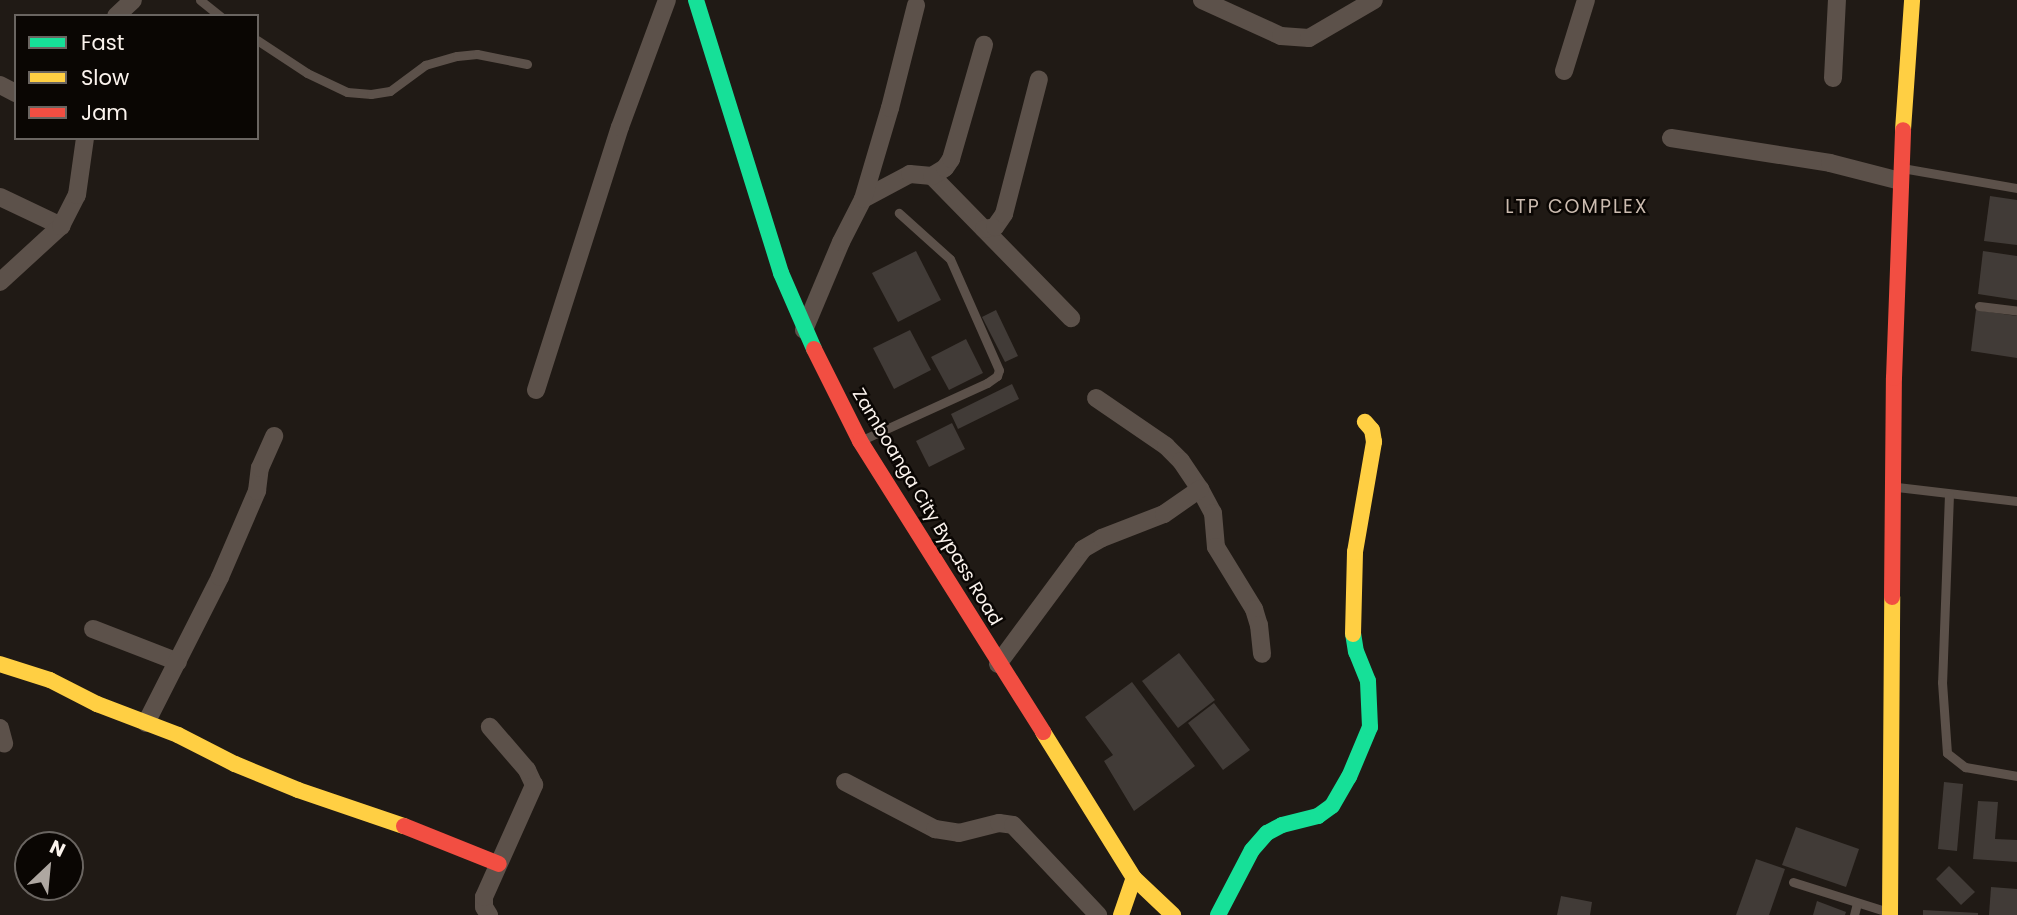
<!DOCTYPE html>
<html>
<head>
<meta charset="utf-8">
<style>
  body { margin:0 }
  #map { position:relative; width:2017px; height:915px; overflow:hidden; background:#201a15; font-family:Poppins,sans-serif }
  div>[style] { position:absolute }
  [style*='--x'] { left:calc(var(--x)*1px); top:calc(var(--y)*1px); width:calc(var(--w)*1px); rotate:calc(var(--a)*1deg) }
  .building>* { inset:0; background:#413b37 }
  .lane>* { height:9px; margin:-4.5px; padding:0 4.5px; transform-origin:4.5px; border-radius:4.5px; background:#5c514a }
  .street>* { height:18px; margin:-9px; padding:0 9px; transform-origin:9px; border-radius:9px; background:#5c514a }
  .fast>* { height:16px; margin:-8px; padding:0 8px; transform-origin:8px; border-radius:8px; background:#16e098 }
  .slow>* { height:16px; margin:-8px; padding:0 8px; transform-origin:8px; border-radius:8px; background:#ffcf43 }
  .jam>* { height:16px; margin:-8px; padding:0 8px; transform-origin:8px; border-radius:8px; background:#f24e42 }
  span { translate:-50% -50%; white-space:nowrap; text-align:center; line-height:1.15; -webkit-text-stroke:5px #0a0603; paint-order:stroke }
  .street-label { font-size:18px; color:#fbf3ed }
  .neighbourhood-label { font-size:19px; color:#cbbbaf; letter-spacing:2px }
  .legend { position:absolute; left:14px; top:14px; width:245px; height:126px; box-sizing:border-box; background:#0a0603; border:2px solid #6a6561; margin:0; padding:9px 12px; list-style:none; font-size:21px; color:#fbf3ed }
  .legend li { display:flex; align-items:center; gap:14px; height:35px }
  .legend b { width:35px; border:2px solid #6a6561 }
  .north { position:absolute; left:14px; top:831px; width:70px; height:70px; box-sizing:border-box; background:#0a0603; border:2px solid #6a6561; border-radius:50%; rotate:26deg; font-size:19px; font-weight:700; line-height:28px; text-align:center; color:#fbf3ed }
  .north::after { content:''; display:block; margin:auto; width:24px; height:32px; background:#aea7a1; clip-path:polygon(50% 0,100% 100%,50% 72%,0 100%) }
</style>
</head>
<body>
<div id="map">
  <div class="building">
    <div style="clip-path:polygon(1990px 196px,2017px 200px,2017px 245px,1984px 241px)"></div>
    <div style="clip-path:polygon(916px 251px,941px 300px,898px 322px,872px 273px)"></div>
    <div style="clip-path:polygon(1983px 251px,2017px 256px,2017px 300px,1978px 294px)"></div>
    <div style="clip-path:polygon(996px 310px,1018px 356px,1005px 362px,982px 317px)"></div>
    <div style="clip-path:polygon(1976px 310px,2017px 316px,2017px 358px,1971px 351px)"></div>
    <div style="clip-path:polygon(910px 330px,931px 370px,894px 389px,873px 348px)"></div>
    <div style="clip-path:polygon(966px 339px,983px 373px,949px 390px,931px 357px)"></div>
    <div style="clip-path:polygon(1012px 384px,1019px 399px,958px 429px,951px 414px)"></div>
    <div style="clip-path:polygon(952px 423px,965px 449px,929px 467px,916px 441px)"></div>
    <div style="clip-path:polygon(1179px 653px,1215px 700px,1178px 728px,1142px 681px)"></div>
    <div style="clip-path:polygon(1132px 682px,1195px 766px,1134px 811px,1104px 761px,1113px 755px,1085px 717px)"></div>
    <div style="clip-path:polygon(1214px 703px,1250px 750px,1223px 770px,1188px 723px)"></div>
    <div style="clip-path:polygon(1944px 782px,1963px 784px,1957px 851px,1938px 849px)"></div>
    <div style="clip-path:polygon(1978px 801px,1998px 802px,1995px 839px,2017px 840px,2017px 862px,1973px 859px)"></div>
    <div style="clip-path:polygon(1796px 827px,1859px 849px,1846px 887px,1782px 865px)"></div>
    <div style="clip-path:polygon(1756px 859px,1785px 869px,1769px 915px,1736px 915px)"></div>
    <div style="clip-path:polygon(1949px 866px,1975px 892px,1961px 905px,1936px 879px)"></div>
    <div style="clip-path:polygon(1991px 887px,2017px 889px,2017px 915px,1989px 915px)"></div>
    <div style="clip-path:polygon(1561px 896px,1592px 902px,1590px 915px,1557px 915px)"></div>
    <div style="clip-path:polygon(1817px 901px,1846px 912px,1845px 915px,1813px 915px)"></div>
    <div style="clip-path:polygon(1923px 910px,1978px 913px,1978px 915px,1923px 915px)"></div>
  </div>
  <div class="lane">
    <div style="--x:200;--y:0;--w:26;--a:39"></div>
    <div style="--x:257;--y:40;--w:60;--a:33.4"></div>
    <div style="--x:307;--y:73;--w:44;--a:25.4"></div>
    <div style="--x:347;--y:92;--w:24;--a:5"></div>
    <div style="--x:371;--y:94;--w:19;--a:-9"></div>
    <div style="--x:390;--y:91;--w:44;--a:-36.6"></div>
    <div style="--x:425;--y:65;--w:33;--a:-16"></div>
    <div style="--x:457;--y:56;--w:20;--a:-6"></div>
    <div style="--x:477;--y:54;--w:51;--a:11.3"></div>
    <div style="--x:1902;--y:168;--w:117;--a:9.9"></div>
    <div style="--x:1979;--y:306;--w:38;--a:7"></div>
    <div style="--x:862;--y:440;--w:137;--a:-24.5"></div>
    <div style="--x:987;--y:383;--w:12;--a:-35"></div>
    <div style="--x:997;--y:376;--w:6;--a:-72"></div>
    <div style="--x:999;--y:370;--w:121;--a:-113.8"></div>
    <div style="--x:950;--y:259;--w:69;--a:-138"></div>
    <div style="--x:1897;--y:487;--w:121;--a:6.7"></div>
    <div style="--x:1949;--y:494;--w:188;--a:92.1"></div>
    <div style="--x:1942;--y:682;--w:71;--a:86"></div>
    <div style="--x:1947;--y:753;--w:23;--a:38"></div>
    <div style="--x:1965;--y:767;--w:53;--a:9.8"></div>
    <div style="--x:1793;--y:882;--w:100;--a:17.5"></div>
    <div style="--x:1854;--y:915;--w:12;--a:-76"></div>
  </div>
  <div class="street">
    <div style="--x:1202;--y:0;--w:87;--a:24.5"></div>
    <div style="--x:1281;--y:36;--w:28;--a:4"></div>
    <div style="--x:1309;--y:38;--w:75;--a:-30.3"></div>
    <div style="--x:116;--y:16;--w:23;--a:-43"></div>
    <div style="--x:1564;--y:71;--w:74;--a:-72.8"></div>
    <div style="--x:1833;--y:78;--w:78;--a:-87.1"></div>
    <div style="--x:0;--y:85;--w:18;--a:27"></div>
    <div style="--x:1671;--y:138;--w:161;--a:8.9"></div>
    <div style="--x:1830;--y:163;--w:72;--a:14.4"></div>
    <div style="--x:932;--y:176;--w:199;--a:45.6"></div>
    <div style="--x:0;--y:197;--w:68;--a:25.4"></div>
    <div style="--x:863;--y:199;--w:53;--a:-28"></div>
    <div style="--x:910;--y:174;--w:22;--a:5"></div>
    <div style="--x:932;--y:176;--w:15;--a:-32"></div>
    <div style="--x:945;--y:168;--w:11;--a:-56"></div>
    <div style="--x:951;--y:159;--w:119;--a:-73.9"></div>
    <div style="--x:984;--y:229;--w:11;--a:-10"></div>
    <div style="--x:995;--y:227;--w:16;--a:-55"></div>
    <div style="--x:1004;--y:214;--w:139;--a:-75.5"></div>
    <div style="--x:0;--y:282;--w:83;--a:-42.6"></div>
    <div style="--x:61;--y:226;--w:35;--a:-63"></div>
    <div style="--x:77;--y:195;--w:58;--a:-82"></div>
    <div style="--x:804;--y:330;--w:95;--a:-67.2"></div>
    <div style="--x:841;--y:242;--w:48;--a:-62.9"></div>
    <div style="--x:863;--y:199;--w:95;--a:-73.5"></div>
    <div style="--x:890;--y:108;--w:106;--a:-75.8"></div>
    <div style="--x:536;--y:390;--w:276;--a:-72.3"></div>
    <div style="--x:620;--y:127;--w:135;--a:-69.7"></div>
    <div style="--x:1096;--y:398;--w:85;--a:34.4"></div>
    <div style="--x:1166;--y:446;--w:21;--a:45"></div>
    <div style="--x:1181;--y:461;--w:34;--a:56"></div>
    <div style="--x:1200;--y:489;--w:27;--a:62"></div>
    <div style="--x:1213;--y:513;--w:34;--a:85"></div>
    <div style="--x:1216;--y:547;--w:73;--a:58.5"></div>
    <div style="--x:1254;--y:609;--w:17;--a:73"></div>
    <div style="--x:1259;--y:625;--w:29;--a:84"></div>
    <div style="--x:93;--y:629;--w:91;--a:21.2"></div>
    <div style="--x:998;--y:664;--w:143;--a:-53.5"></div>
    <div style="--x:1083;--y:549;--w:22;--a:-30"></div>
    <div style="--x:1102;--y:538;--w:66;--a:-21.2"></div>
    <div style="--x:1164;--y:514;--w:44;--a:-34.8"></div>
    <div style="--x:146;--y:723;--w:164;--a:-63.1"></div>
    <div style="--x:220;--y:577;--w:94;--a:-66.7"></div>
    <div style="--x:257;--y:491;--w:23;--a:-83"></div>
    <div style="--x:260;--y:468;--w:35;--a:-66"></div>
    <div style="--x:0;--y:728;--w:16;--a:75"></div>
    <div style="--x:845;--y:782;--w:102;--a:27.6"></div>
    <div style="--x:935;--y:829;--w:24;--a:9"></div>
    <div style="--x:959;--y:833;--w:41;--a:-14"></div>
    <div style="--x:999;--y:823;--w:14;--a:8"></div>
    <div style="--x:1013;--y:825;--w:124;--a:46.6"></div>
    <div style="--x:489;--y:915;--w:9;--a:-122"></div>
    <div style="--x:484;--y:907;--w:10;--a:-90"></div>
    <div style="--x:484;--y:897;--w:123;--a:-65.9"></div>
    <div style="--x:534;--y:785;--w:17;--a:-115"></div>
    <div style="--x:527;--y:770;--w:57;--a:-130.7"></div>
  </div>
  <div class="fast">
    <div style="--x:696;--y:0;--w:286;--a:72.7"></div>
    <div style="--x:781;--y:273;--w:83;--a:66.5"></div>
    <div style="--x:1218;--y:915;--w:73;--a:-62.4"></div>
    <div style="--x:1252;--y:850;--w:23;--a:-49"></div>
    <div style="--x:1267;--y:833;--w:17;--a:-28"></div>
    <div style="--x:1282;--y:825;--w:37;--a:-14"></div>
    <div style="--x:1318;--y:816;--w:17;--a:-36"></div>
    <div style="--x:1332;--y:806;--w:34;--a:-60"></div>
    <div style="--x:1349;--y:777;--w:54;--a:-67.2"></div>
    <div style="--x:1370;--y:727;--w:46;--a:-92.5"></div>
    <div style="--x:1368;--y:681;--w:31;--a:-112"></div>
    <div style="--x:1356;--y:652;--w:18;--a:-99"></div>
  </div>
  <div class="slow">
    <div style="--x:1903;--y:130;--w:130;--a:-86"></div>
    <div style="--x:1353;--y:634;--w:82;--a:-88.6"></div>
    <div style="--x:1355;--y:552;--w:112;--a:-80.2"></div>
    <div style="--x:1374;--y:442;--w:12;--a:-99"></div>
    <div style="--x:1372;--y:430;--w:11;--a:-131"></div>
    <div style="--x:0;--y:664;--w:52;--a:17.7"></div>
    <div style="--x:50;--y:680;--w:53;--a:27.1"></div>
    <div style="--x:97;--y:704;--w:87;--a:20.9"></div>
    <div style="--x:178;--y:735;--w:64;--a:27"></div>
    <div style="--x:235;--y:764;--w:68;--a:22.4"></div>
    <div style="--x:298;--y:790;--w:112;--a:18.8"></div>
    <div style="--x:1043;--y:732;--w:172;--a:58.1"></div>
    <div style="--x:1134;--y:878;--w:54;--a:43.5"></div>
    <div style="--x:1121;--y:915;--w:39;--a:-71"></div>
    <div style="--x:1890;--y:915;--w:318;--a:-89.6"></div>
  </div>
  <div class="jam">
    <div style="--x:814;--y:349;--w:103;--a:63.4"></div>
    <div style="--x:860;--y:441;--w:344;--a:57.8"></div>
    <div style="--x:1892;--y:597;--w:219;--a:-89.5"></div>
    <div style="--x:1894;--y:378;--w:248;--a:-87.9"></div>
    <div style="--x:404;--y:826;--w:102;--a:21.8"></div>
  </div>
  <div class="street-label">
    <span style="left:927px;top:507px;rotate:59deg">Zamboanga City Bypass Road</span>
  </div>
  <div class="neighbourhood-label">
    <span style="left:1577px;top:207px">LTP COMPLEX</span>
  </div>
  <ul class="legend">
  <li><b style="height:9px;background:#16e098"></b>Fast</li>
  <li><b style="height:9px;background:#ffcf43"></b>Slow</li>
  <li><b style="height:9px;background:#f24e42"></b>Jam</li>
  </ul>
  <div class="north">N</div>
</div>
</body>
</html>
